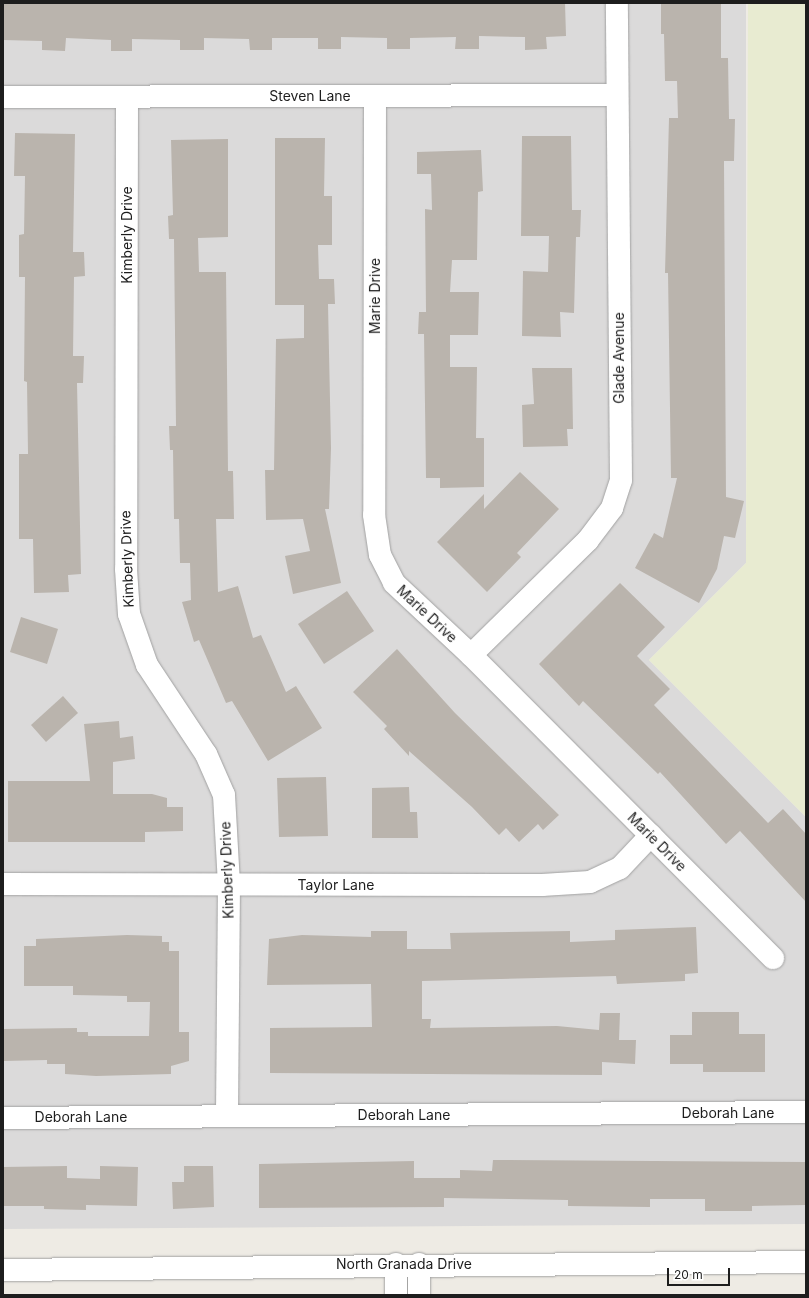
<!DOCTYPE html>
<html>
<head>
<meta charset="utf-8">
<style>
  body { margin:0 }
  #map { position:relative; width:809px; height:1298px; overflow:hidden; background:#eeebe4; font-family:Inter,sans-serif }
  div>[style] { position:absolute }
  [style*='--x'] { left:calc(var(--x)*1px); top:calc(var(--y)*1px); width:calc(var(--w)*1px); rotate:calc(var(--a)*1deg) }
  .residential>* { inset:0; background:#dbdada }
  .farmland>* { inset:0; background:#e8ebd1 }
  .building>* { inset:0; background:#bab4ad }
  .roads { filter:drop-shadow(0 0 1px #a1a1a1) drop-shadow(0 0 1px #a1a1a1) }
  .minor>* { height:22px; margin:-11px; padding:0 11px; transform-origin:11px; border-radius:11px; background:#fff }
  .tertiary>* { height:22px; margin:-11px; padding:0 11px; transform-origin:11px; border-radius:11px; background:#fff }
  span { translate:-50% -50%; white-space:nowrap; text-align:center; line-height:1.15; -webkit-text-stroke:3px #fff; paint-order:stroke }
  .street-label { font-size:14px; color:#1d1d1d }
  .frame { position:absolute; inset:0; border:4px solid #1d1d1d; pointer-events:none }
  .scale { position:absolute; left:667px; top:1268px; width:63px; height:18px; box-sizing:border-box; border:2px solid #1d1d1d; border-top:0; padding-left:5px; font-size:12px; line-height:14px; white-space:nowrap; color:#1d1d1d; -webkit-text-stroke:3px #fff; paint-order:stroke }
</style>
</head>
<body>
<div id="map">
  <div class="residential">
    <div style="clip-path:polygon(3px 3px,746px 3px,746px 563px,649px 660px,806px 817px,806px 1224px,3px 1229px)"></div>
    <div style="clip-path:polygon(358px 1294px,553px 1295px,300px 1295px)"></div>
  </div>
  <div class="farmland">
    <div style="clip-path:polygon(748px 3px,806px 3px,806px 817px,649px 660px,746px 563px)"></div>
  </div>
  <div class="building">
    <div style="clip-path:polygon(112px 3px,565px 3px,566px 36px,546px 37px,547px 49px,525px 50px,525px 37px,479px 36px,479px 49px,455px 49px,456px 37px,410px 38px,410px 49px,387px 49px,387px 38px,341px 37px,341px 49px,318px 49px,318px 38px,272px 38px,272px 50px,250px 50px,249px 39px,204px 38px,204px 50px,180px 50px,180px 40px,132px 39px,132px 51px,111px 51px,111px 40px,66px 38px,65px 51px,42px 50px,42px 41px,3px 40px,3px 4px)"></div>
    <div style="clip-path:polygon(666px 3px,721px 3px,721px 58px,728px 58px,729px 119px,735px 119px,734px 161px,724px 161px,726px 497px,744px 501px,735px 538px,724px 536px,717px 569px,699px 603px,635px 568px,654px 533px,663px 538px,677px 478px,671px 478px,668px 273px,665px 273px,669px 118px,678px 118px,677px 81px,665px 81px,664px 34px,661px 34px,661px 4px)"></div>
    <div style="clip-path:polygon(15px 133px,75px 134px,73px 252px,84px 252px,85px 276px,74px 277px,73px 356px,84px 356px,83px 383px,77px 383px,81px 574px,68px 575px,69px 592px,34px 593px,33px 539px,19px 539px,19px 454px,28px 454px,27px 382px,24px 381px,25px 277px,19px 277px,19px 235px,24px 234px,25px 176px,14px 176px)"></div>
    <div style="clip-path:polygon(522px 136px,571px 136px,572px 210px,581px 210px,580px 237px,576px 237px,574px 313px,560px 312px,561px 337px,522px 336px,523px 271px,548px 272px,549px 236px,521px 236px)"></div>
    <div style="clip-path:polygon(275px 138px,325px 138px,324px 196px,332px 196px,332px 245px,318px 245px,319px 279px,334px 279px,335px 304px,328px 304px,331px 448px,329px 509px,325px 509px,341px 583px,293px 594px,285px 556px,310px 551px,303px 519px,266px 520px,265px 470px,274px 470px,276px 339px,304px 338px,304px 305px,275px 305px)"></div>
    <div style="clip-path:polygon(228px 139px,228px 237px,198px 238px,199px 272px,226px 272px,228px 471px,233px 471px,234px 519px,216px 519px,218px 592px,238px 586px,253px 638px,261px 635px,286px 692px,296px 686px,322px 728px,268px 761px,232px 701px,226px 703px,199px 640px,194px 642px,182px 602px,191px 600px,190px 563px,180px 563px,179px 519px,174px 519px,173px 450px,170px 450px,169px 426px,176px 426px,174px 239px,169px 239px,168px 216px,173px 215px,171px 140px)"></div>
    <div style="clip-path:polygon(481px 150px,483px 191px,478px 192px,477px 260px,452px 260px,450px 292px,479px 292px,478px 335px,450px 335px,450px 367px,477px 367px,476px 438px,484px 438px,484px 487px,440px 488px,440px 478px,426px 478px,424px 334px,418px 334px,419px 312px,426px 312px,425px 209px,432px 210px,431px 174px,417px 174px,417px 152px)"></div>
    <div style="clip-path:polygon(532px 368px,572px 368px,573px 429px,567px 429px,568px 446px,523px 447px,522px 405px,534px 404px)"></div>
    <div style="clip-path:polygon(520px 472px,559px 509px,517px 553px,521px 557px,487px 592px,437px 542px,484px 494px,484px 509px)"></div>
    <div style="clip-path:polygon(620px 583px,665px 627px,637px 656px,670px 689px,654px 705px,768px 823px,783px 809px,806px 834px,806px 902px,740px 831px,726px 844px,660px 772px,658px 774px,583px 701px,579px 706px,539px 664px)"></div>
    <div style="clip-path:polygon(347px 591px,374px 631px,324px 664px,298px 624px)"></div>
    <div style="clip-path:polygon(21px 617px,58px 629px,47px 664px,10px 652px)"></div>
    <div style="clip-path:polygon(397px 649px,455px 713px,559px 815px,543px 830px,538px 824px,519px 842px,506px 828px,499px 835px,472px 807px,409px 751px,409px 756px,384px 729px,387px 726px,353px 692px)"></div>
    <div style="clip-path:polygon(63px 696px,78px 713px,46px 742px,31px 725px)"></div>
    <div style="clip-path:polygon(119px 721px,120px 738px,133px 736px,135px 759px,113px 762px,113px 794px,152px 794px,167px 798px,167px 807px,183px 807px,183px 831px,145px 832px,145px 842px,8px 842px,8px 781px,90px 781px,84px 724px)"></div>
    <div style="clip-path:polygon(326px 777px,328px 836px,279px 837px,277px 778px)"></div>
    <div style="clip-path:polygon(409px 787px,410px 812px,417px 812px,418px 838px,372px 838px,372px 788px)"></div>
    <div style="clip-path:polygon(696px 927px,698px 973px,685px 974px,685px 981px,617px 984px,616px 976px,422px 981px,422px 1019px,431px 1019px,430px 1028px,557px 1026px,599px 1030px,600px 1013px,620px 1013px,619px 1040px,636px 1040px,635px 1064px,602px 1062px,602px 1075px,270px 1073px,270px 1028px,372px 1027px,371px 984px,267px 985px,269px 939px,302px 935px,371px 937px,371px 931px,407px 931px,407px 949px,451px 949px,450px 933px,570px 931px,570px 942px,615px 940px,615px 930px)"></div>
    <div style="clip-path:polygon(127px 935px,162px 936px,162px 942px,169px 942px,169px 951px,179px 951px,179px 1032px,189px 1032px,189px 1061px,171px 1066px,171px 1074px,96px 1076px,65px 1074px,65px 1064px,47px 1064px,47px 1060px,3px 1061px,3px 1029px,77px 1028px,77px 1032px,88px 1032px,88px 1036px,149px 1036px,150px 1002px,127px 1002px,127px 996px,73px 995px,73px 986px,24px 986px,24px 946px,36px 946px,36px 939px)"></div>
    <div style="clip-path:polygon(692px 1012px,739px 1012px,739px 1034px,765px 1034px,765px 1072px,703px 1072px,703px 1064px,670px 1064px,670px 1035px,692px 1035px)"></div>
    <div style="clip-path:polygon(493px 1160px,806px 1162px,806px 1205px,752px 1206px,752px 1211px,705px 1211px,705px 1199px,650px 1199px,650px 1207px,568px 1206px,568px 1200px,444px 1198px,444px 1207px,259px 1208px,259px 1164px,414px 1161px,414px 1178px,460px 1178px,460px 1170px,492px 1171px)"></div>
    <div style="clip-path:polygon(67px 1166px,67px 1178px,100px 1179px,100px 1166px,138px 1167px,137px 1206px,86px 1205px,86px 1210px,44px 1209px,44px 1206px,3px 1206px,3px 1167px)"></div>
    <div style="clip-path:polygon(184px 1166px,213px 1166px,214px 1207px,173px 1209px,172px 1182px,184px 1182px)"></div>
  </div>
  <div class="roads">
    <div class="minor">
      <div style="--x:375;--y:96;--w:419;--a:90.1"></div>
      <div style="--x:374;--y:515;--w:40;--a:81.5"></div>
      <div style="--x:380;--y:555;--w:31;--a:63"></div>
      <div style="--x:394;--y:583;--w:105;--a:43.1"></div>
      <div style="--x:471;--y:655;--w:428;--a:45.1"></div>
      <div style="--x:3;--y:97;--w:614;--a:-0.19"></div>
      <div style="--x:127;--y:97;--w:472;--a:90.1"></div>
      <div style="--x:126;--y:569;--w:45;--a:86.2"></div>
      <div style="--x:129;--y:614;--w:54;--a:70.6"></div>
      <div style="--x:147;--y:665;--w:107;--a:56.5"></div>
      <div style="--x:206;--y:754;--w:45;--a:66.3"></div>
      <div style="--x:224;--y:795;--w:90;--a:86.8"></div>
      <div style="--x:229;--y:885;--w:231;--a:90.5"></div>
      <div style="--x:471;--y:655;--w:164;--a:-44.5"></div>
      <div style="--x:588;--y:540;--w:40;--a:-53"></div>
      <div style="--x:612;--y:508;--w:29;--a:-72"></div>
      <div style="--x:621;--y:480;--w:477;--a:-90.5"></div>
      <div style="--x:3;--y:884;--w:539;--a:0.11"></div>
      <div style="--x:542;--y:885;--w:48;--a:-3.6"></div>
      <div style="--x:590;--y:882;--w:33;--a:-25"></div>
      <div style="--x:620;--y:868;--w:45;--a:-46.8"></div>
      <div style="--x:3;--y:1118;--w:803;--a:-0.43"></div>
      <div style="--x:419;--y:1264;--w:31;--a:90"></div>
      <div style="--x:396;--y:1295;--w:31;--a:-90"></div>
    </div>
    <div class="tertiary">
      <div style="--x:3;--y:1270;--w:803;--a:-0.57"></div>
    </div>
  </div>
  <div class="street-label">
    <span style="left:310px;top:96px">Steven Lane</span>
    <span style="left:127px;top:235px;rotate:-90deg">Kimberly Drive</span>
    <span style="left:375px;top:296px;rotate:-90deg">Marie Drive</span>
    <span style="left:619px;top:358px;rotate:-90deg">Glade Avenue</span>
    <span style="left:127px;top:559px;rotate:-92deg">Kimberly Drive</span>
    <span style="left:427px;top:614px;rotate:43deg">Marie Drive</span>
    <span style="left:657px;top:842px;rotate:45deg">Marie Drive</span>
    <span style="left:227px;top:870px;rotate:-92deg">Kimberly Drive</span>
    <span style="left:336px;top:885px">Taylor Lane</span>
    <span style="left:728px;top:1113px">Deborah Lane</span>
    <span style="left:404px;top:1115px">Deborah Lane</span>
    <span style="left:81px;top:1117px">Deborah Lane</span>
    <span style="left:404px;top:1264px">North Granada Drive</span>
  </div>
  <div class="frame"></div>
  <div class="scale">20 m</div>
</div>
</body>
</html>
